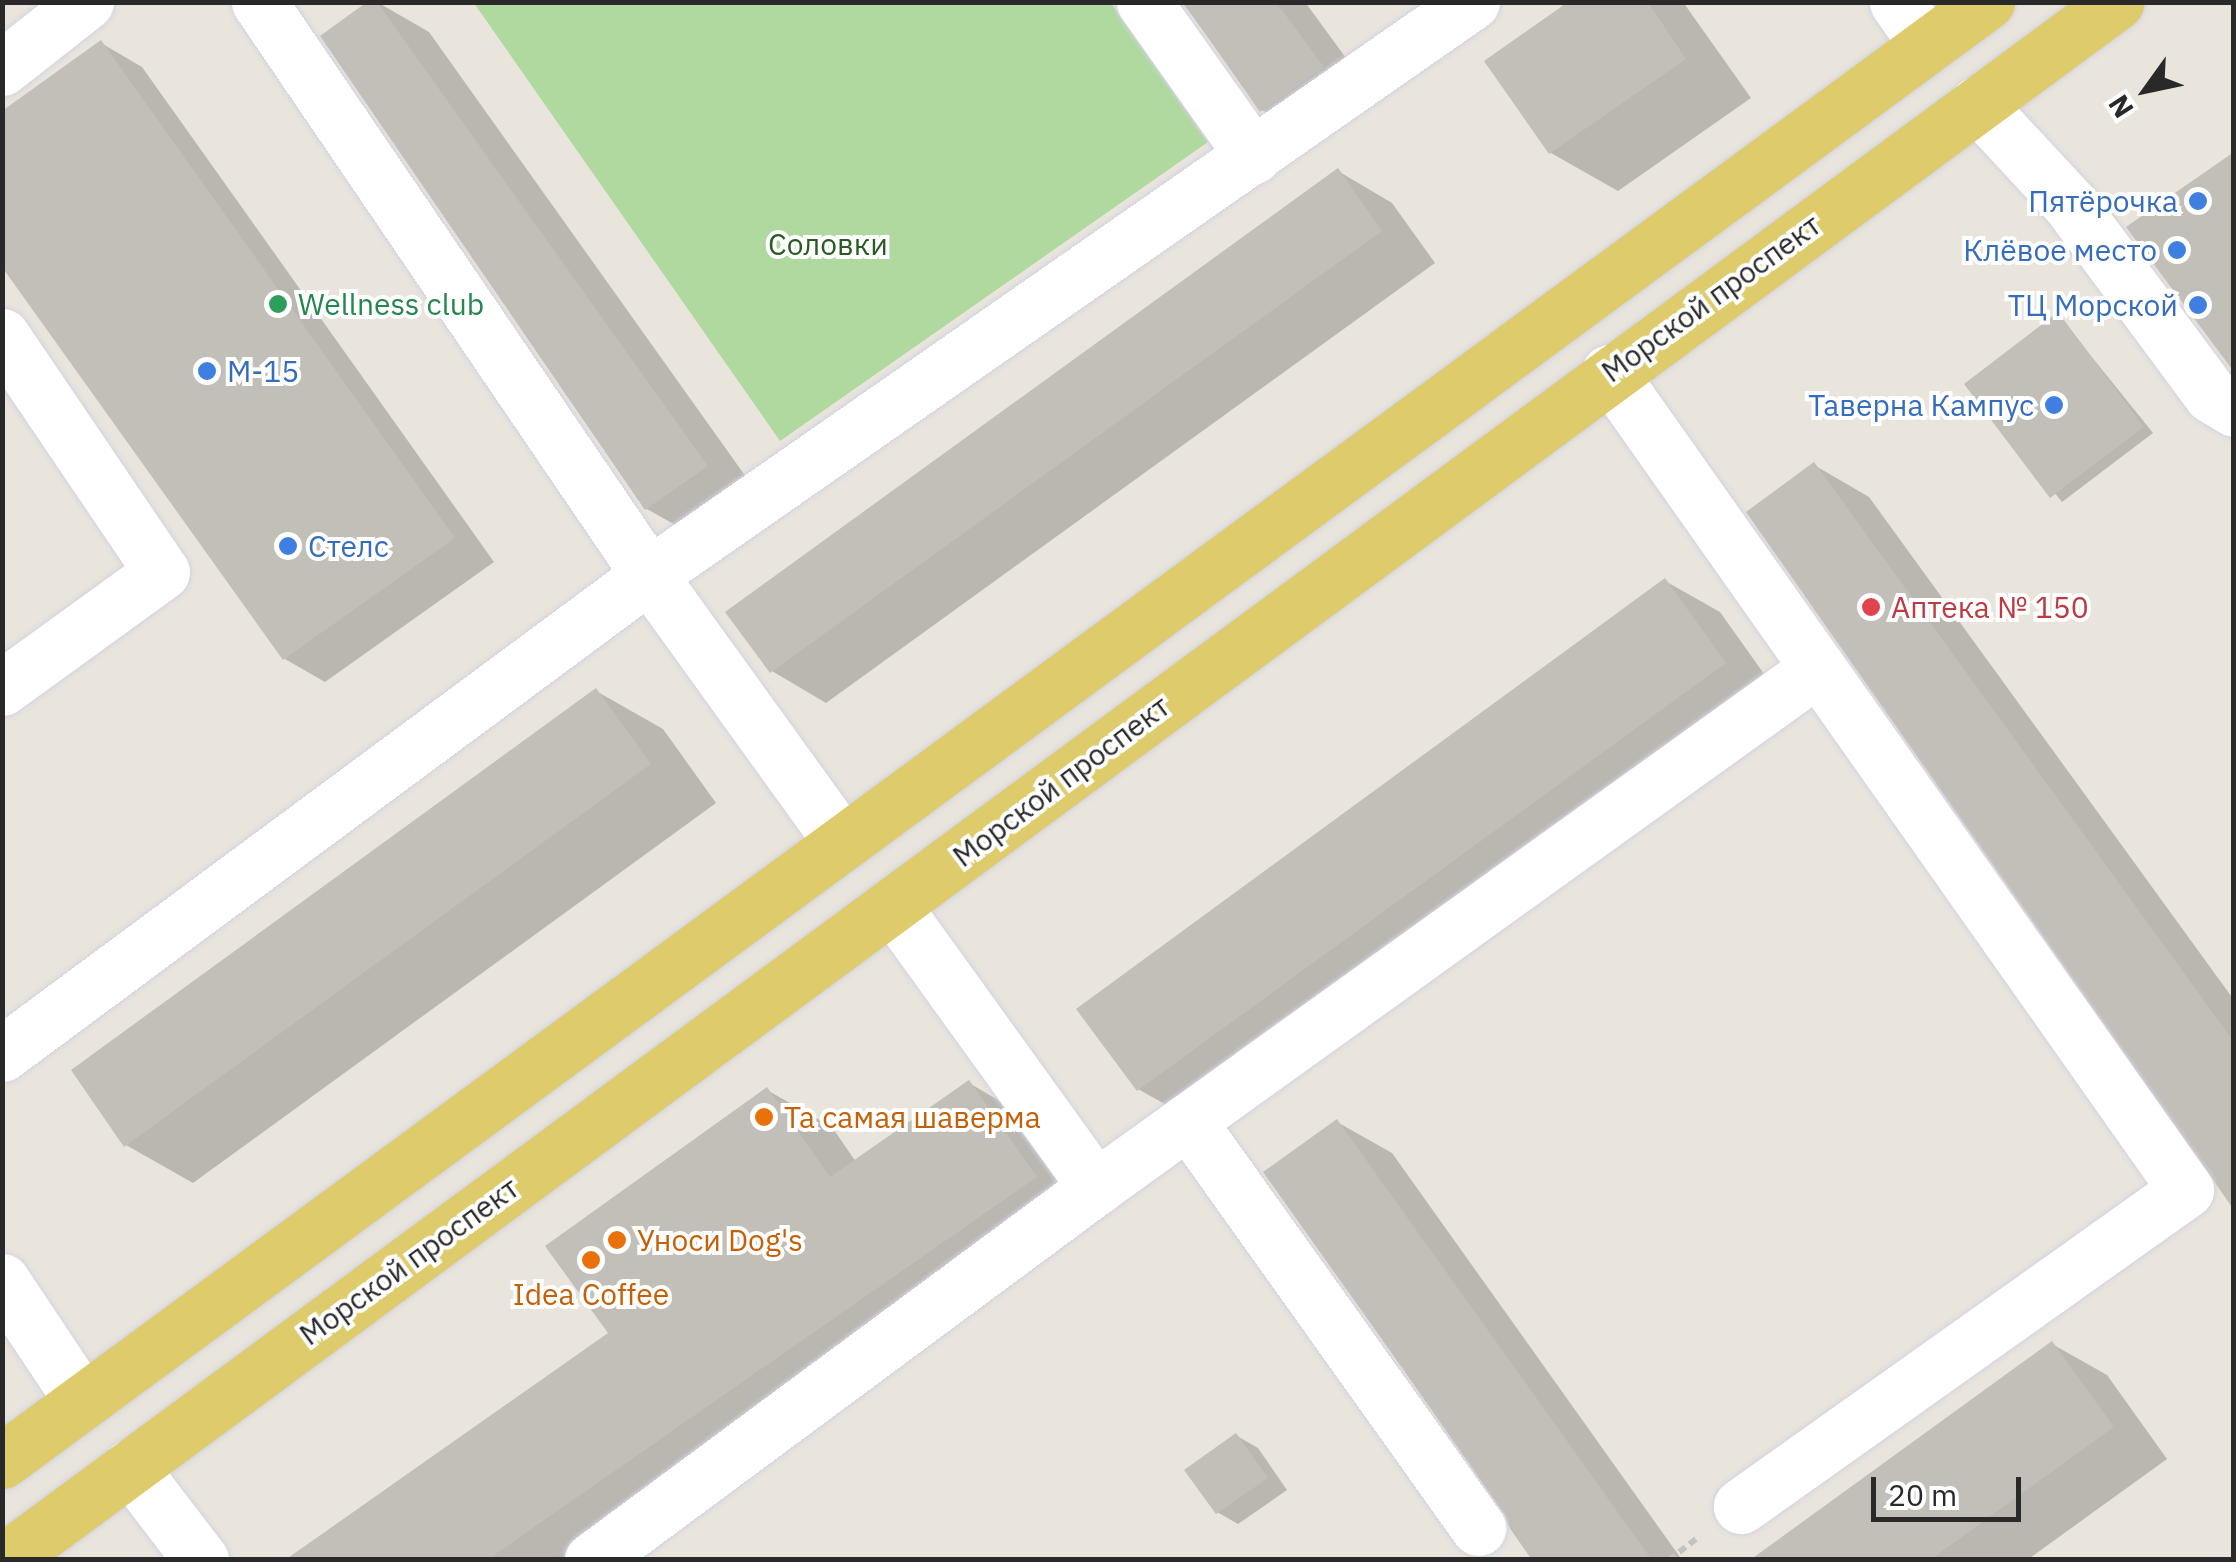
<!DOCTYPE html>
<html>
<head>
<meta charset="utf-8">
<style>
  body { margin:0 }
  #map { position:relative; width:2236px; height:1562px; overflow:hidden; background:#e9e4dc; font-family:"IBM Plex Sans",sans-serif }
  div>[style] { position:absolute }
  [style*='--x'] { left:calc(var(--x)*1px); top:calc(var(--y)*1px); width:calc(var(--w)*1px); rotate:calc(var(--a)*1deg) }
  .green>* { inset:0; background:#afd99f }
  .shadow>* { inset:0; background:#0003 }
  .building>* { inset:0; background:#c2beb8 }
  .path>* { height:6px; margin-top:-3px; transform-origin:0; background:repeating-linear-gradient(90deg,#c3c3c3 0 8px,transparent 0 13px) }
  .roads { filter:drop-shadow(0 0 2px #d2d3e0) drop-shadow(0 0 2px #d2d3e0) }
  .minor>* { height:55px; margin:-27.5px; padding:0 27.5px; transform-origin:27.5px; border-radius:27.5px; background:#fff }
  .major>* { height:55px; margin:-27.5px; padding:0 27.5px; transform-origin:27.5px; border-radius:27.5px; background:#decc6c }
  .dots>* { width:28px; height:28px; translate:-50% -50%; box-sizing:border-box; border:5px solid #fff; border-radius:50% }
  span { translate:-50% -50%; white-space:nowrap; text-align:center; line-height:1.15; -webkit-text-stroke:8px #fff; paint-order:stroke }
  .shop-label { font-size:30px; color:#366cbe }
  .right { translate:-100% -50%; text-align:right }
  .left { translate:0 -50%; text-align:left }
  .park-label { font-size:30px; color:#2a5c22 }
  .street-label { font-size:30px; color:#292929 }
  .leisure-label { font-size:30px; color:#27864d }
  .health-label { font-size:30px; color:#be3a42 }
  .food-label { font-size:30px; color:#c56008 }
  .frame { position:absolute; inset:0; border:5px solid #292929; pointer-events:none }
  .north { position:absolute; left:2096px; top:40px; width:100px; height:100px; -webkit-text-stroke:8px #fff; paint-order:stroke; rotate:237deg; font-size:28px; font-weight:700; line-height:40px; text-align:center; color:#292929 }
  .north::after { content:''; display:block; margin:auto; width:35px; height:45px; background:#292929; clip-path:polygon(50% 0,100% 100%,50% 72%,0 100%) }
  .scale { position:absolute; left:1871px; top:1477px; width:150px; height:45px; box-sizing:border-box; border:5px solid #292929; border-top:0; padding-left:12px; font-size:30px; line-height:35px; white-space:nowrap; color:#292929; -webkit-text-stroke:8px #fff; paint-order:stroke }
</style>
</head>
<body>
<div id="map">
  <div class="green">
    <div style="clip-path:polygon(474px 3px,1111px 3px,1208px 142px,780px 441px)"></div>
  </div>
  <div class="shadow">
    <div style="clip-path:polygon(377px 2px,429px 32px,761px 498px,702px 540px,647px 509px)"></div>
    <div style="clip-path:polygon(1182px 2px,1305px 2px,1376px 99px,1316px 141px,1262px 110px)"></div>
    <div style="clip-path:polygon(1572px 2px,1683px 2px,1751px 98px,1618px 191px,1551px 153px,1487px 62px)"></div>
    <div style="clip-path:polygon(101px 43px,142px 67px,494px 562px,325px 682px,285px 659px)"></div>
    <div style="clip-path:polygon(1338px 171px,1392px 203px,1435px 263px,826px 703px,772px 671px)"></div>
    <div style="clip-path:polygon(2058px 315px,2153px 433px,2062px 502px,1967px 384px)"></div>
    <div style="clip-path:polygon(1814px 465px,1869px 497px,2234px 1000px,2234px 1204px)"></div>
    <div style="clip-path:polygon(1665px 581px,1720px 612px,1779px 695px,1193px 1120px,1138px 1089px)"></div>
    <div style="clip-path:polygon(596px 691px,663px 729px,716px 803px,193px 1183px,126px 1145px)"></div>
    <div style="clip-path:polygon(969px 1083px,1034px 1121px,1100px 1215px,606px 1560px,293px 1560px,612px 1334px,767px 1090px,832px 1127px,856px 1162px)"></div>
    <div style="clip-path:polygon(1337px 1122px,1392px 1153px,1682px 1560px,1536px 1560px,1266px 1172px)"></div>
    <div style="clip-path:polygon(2052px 1344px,2107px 1375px,2167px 1459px,2027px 1560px,1754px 1560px)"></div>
    <div style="clip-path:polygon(1237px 1436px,1258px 1448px,1287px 1490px,1238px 1524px,1217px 1512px)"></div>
  </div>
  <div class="building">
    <div style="clip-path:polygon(367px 2px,377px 2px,708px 466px,645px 510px,320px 36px)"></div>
    <div style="clip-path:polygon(1183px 2px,1276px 2px,1324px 67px,1260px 112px)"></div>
    <div style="clip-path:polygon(1568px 2px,1648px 2px,1686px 59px,1549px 154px,1484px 61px)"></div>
    <div style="clip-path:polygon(101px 40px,455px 538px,283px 660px,2px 267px,2px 111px)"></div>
    <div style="clip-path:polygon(2234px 152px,2234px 372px,2126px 227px)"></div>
    <div style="clip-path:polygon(1338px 168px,1382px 231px,770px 673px,725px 612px)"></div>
    <div style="clip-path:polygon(2058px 312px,2144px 427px,2050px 498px,1964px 384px)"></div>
    <div style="clip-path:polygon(1814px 462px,2234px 1042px,2234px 1210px,1746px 512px)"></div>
    <div style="clip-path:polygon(1665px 578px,1726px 663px,1137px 1091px,1076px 1009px)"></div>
    <div style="clip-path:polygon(596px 688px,651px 764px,124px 1147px,71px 1070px)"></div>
    <div style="clip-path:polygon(969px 1080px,1037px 1177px,487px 1560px,285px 1560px,608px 1333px,545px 1246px,767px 1087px,830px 1177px)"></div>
    <div style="clip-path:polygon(1337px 1119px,1652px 1560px,1532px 1560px,1509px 1527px,1503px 1510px,1263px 1172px)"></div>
    <div style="clip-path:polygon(2052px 1341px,2114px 1427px,1930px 1560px,1750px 1560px)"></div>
    <div style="clip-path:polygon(1236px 1433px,1268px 1478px,1216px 1514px,1184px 1470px)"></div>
  </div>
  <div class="path">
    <div style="--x:1669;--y:1560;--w:39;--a:-38"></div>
  </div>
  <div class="roads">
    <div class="minor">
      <div style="--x:259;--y:2;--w:693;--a:55.76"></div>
      <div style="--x:649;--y:575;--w:328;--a:54.2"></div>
      <div style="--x:1144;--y:2;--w:189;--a:54.7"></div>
      <div style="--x:1897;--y:2;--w:52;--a:55.1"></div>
      <div style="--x:2;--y:68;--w:107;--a:-38.2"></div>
      <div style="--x:1977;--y:104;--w:135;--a:47.1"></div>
      <div style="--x:2069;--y:203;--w:239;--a:53.5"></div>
      <div style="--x:2211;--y:395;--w:27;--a:31"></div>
      <div style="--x:2;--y:336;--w:285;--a:55.9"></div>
      <div style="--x:162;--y:572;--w:198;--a:144.1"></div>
      <div style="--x:1609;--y:372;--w:1001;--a:54.8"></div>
      <div style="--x:2186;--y:1190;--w:546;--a:144.62"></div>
      <div style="--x:893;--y:906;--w:347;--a:54.2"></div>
      <div style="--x:2;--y:1054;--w:805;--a:-36.51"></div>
      <div style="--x:649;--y:575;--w:1003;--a:-34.85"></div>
      <div style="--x:1188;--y:1121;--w:500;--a:54.5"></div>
      <div style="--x:2;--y:1281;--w:144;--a:56.3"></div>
      <div style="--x:130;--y:1467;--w:117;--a:52.6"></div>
      <div style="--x:592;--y:1560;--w:627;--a:-36.5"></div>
      <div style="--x:1096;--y:1187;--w:888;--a:-35.7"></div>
    </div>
    <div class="major">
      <div style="--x:2;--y:1461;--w:2464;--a:-36.32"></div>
      <div style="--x:5;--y:1560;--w:2624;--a:-36.42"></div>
    </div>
  </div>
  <div class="dots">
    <div style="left:2198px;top:201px;background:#3f7fe0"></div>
    <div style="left:2177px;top:250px;background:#3f7fe0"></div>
    <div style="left:278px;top:304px;background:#2e9e5b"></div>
    <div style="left:2198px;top:305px;background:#3f7fe0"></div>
    <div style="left:207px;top:371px;background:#3f7fe0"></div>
    <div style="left:2054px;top:405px;background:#3f7fe0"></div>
    <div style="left:288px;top:546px;background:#3f7fe0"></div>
    <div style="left:1871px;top:607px;background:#e0444e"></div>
    <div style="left:764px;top:1117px;background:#e8710a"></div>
    <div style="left:617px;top:1240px;background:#e8710a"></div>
    <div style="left:591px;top:1260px;background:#e8710a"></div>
  </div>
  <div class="shop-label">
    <span class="right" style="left:2178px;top:201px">Пятёрочка</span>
    <span class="right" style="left:2157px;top:250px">Клёвое место</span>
    <span class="right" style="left:2178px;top:305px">ТЦ Морской</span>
    <span class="left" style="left:227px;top:371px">М-15</span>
    <span class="right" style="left:2034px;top:405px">Таверна Кампус</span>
    <span class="left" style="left:308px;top:546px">Стелс</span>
  </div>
  <div class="park-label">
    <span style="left:828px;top:244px">Соловки</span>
  </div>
  <div class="street-label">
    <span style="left:1711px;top:298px;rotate:-36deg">Морской проспект</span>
    <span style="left:1061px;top:781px;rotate:-37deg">Морской проспект</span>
    <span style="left:409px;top:1261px;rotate:-36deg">Морской проспект</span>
  </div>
  <div class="leisure-label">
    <span class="left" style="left:298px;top:304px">Wellness club</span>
  </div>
  <div class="health-label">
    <span class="left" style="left:1891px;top:607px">Аптека № 150</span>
  </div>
  <div class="food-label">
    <span class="left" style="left:784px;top:1117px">Та самая шаверма</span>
    <span class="left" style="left:637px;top:1240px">Уноси Dog's</span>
    <span style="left:591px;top:1294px">Idea Coffee</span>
  </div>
  <div class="frame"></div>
  <div class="north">N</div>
  <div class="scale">20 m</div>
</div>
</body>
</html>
